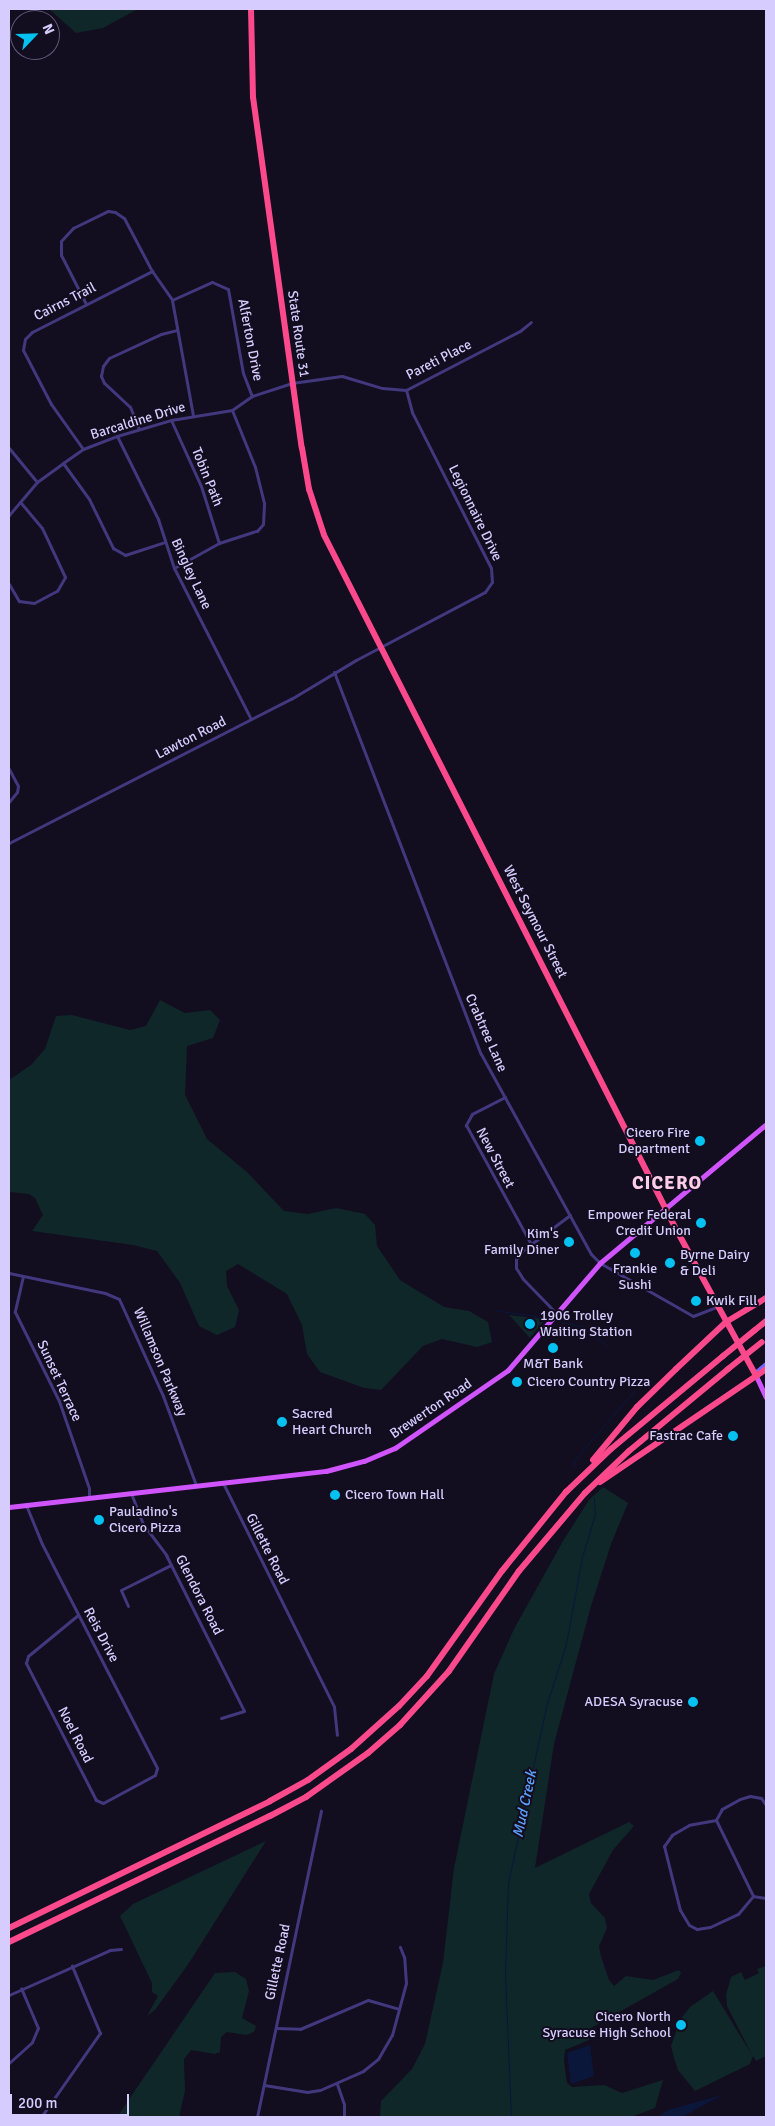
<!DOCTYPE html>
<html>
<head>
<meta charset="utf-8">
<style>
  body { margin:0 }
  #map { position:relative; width:775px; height:2126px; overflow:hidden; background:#120d1f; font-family:Signika,sans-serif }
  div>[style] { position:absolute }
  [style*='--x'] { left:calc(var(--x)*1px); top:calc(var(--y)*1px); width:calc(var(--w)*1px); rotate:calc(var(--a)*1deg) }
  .green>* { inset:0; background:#102729 }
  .water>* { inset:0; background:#0a173b }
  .stream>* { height:1px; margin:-0.5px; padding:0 0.5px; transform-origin:0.5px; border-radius:0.5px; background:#0a173b }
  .street>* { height:3px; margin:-1.5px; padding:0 1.5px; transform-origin:1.5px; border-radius:1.5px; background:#42387e }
  .secondary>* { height:4.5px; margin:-2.25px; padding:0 2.25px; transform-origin:2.25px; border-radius:2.25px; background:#7864fd }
  .primary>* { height:5px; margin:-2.5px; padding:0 2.5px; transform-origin:2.5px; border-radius:2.5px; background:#cf54fd }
  .highway>* { height:6px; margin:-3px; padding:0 3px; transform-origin:3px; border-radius:3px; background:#fc498c }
  .highway-bridge>* { height:6px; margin:-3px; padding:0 3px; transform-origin:3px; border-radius:3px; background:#fc498c }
  .dots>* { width:14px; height:14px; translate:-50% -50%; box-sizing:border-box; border:2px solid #120d1f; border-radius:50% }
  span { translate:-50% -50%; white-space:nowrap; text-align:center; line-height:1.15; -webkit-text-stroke:4px #120d1f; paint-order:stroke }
  .street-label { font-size:14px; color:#d7ccfe }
  .poi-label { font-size:14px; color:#d7ccfe }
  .right { translate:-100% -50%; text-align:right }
  .left { translate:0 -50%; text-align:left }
  .water-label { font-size:15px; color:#5ba1fd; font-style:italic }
  .district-label { font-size:19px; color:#fecee8; font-weight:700; letter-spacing:1px }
  .frame { position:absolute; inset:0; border:10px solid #d7ccfe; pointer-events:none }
  .north { position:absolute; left:10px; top:10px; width:50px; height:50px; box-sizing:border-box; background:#120d1f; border:1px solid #615978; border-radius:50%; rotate:66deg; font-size:14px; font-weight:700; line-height:20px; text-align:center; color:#d7ccfe }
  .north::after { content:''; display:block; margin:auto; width:18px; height:22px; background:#03c2f2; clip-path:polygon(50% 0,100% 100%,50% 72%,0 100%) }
  .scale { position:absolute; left:10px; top:2094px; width:119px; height:22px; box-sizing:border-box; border:2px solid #d7ccfe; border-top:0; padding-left:6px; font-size:15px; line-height:18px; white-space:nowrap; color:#d7ccfe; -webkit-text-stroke:4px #120d1f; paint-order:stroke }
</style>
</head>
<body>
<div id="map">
  <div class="green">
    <div style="clip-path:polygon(49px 9px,138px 9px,103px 28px,76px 33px)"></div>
    <div style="clip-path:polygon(160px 1000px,185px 1013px,210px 1010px,220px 1020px,213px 1038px,187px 1046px,185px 1095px,207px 1139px,247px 1172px,284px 1211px,308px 1214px,336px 1208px,365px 1214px,375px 1225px,377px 1246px,400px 1280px,444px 1307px,469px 1311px,488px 1322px,492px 1342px,477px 1347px,442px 1339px,423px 1346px,381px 1390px,364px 1388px,320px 1372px,307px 1354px,302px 1325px,287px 1294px,238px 1264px,226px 1271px,227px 1286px,239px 1310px,235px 1327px,217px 1335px,199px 1326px,180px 1283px,157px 1251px,133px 1245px,32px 1231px,43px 1215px,35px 1198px,29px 1194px,9px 1192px,9px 1080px,31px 1065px,45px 1049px,56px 1016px,72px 1015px,130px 1030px,146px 1026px)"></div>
    <div style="clip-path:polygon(509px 1315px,545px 1319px,530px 1338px)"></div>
    <div style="clip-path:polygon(603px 1487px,628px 1503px,611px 1544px,591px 1606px,554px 1744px,535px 1868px,629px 1822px,634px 1826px,613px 1850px,589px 1894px,591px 1903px,605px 1918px,607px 1928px,599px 1946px,601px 1957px,609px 1980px,614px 1986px,626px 1976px,653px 1980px,679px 1970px,681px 1973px,678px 1979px,589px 2029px,589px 2040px,565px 2050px,564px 2061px,567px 2083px,572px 2087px,604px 2085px,622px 2093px,663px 2080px,655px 2108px,631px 2117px,380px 2117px,381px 2101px,412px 2069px,425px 2044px,443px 1963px,454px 1868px,494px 1674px,514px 1629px,563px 1541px,589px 1500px)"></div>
    <div style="clip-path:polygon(266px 1841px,189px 1963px,155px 2010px,147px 2016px,158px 1996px,152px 1992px,152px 1983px,120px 1916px,133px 1904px)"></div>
    <div style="clip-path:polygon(766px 1966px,766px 2056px,756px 2061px,753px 2056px,750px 2064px,695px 2091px,678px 2070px,674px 2058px,671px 2046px,680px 2020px,690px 2007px,713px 1991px,752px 2055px,727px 2006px,726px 1995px,731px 1977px,741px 1972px,745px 1980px,759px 1973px,757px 1969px)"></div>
    <div style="clip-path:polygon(235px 1972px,246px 1979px,249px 1991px,242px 2018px,256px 2026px,254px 2032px,246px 2035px,227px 2032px,221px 2037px,220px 2052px,215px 2054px,191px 2050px,184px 2059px,185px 2091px,179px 2117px,117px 2117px,215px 1973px)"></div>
  </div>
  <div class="water">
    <div style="clip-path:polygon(590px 2045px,594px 2076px,571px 2084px,567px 2053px)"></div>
    <div style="clip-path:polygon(722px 2095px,682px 2117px,658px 2117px,668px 2110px)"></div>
  </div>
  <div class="stream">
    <div style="--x:494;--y:1310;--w:49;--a:8.3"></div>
    <div style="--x:562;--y:1322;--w:19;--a:12"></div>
    <div style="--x:581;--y:1326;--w:34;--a:37"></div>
    <div style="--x:574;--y:1466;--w:6;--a:-90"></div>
    <div style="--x:574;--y:1460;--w:93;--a:-48.9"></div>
    <div style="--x:511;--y:2117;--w:144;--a:-92.4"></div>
    <div style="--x:505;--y:1973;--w:90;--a:-88.1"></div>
    <div style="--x:508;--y:1883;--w:184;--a:-77.8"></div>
    <div style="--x:547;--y:1703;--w:62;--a:-72.1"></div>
    <div style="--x:566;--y:1644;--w:88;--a:-79.6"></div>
    <div style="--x:582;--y:1557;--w:45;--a:-73.2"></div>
    <div style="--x:595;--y:1514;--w:16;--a:-94"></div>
  </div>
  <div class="street">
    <div style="--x:172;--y:300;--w:44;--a:-24.2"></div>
    <div style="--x:212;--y:282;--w:17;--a:24"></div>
    <div style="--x:228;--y:289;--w:85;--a:79.9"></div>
    <div style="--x:243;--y:373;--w:25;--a:69"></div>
    <div style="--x:86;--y:304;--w:55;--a:-117"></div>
    <div style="--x:61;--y:255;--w:14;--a:-90"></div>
    <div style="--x:61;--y:241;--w:18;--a:-47"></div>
    <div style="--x:73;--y:228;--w:39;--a:-26"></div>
    <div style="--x:108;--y:211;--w:7;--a:8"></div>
    <div style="--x:115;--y:212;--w:11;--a:34"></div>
    <div style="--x:124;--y:218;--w:60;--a:62.2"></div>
    <div style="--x:152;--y:271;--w:35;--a:55"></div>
    <div style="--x:172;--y:300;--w:118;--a:79.7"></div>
    <div style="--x:171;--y:420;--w:72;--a:65.6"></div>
    <div style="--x:201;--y:486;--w:60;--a:72.5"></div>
    <div style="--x:139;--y:429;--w:24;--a:-112"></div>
    <div style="--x:130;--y:407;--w:35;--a:-137"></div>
    <div style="--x:104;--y:383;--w:8;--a:-113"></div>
    <div style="--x:101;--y:376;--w:10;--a:-79"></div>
    <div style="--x:103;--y:366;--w:10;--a:-53"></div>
    <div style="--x:109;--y:358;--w:57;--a:-24.8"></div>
    <div style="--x:161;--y:334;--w:16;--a:-14"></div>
    <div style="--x:117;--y:436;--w:93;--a:63.7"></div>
    <div style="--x:158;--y:519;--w:52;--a:71.9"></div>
    <div style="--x:174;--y:568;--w:169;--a:63"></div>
    <div style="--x:9;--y:448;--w:44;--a:50.5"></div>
    <div style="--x:83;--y:449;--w:55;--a:-125.4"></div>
    <div style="--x:51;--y:404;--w:61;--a:-117.4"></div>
    <div style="--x:23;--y:350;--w:11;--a:-80"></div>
    <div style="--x:25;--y:339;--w:10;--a:-45"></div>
    <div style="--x:32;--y:332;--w:135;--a:-26.9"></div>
    <div style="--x:63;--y:463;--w:44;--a:54.2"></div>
    <div style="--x:89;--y:499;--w:55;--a:63.9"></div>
    <div style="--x:113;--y:548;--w:14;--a:30"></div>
    <div style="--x:125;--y:555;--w:40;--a:-18"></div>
    <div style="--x:9;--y:515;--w:43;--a:-49.7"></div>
    <div style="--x:37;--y:482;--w:32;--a:-36"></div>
    <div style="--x:63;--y:463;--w:24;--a:-35"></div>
    <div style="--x:83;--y:449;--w:36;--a:-21"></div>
    <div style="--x:117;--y:436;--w:56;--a:-16.5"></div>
    <div style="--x:171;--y:420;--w:62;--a:-9.3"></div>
    <div style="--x:232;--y:410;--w:24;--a:-35"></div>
    <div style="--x:252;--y:396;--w:42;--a:-18"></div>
    <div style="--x:292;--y:383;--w:50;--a:-8"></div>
    <div style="--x:342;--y:376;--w:42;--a:16.7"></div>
    <div style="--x:382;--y:388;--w:24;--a:5"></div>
    <div style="--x:406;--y:390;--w:128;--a:-27.4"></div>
    <div style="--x:520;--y:331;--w:14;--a:-39"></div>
    <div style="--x:174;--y:568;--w:51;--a:-29.1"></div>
    <div style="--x:219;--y:543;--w:40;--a:-18"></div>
    <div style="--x:257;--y:531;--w:9;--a:-49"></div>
    <div style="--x:263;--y:524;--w:21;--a:-87"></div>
    <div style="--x:264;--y:503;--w:37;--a:-104"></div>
    <div style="--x:255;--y:467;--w:61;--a:-112"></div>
    <div style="--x:9;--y:584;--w:20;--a:60"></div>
    <div style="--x:19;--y:601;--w:15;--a:8"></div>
    <div style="--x:34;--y:603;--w:26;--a:-28"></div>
    <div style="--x:57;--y:591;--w:16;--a:-60"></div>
    <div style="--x:65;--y:577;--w:54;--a:-115.1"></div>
    <div style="--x:42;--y:528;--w:34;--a:-130"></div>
    <div style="--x:334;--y:672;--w:409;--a:69"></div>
    <div style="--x:481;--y:1054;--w:228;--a:61.2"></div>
    <div style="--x:591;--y:1254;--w:13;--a:45"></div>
    <div style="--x:600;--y:1263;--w:107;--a:29.7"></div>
    <div style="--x:693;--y:1316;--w:26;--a:-21"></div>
    <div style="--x:9;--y:769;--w:19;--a:62"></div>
    <div style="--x:18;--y:786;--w:6;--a:99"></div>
    <div style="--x:17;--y:792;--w:13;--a:129"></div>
    <div style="--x:9;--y:843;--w:317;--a:-27.1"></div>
    <div style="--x:291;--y:699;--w:76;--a:-31"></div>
    <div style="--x:356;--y:660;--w:146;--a:-27.8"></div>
    <div style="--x:485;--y:592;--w:12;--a:-55"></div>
    <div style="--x:492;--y:582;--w:14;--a:-94"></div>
    <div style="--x:491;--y:568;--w:175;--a:-116.9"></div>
    <div style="--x:412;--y:412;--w:23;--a:-105"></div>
    <div style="--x:505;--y:1097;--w:37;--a:153"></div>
    <div style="--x:472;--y:1114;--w:13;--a:119"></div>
    <div style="--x:466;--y:1125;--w:136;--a:61.4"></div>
    <div style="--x:9;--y:1273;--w:98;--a:11.8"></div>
    <div style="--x:105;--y:1293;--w:15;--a:23"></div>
    <div style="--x:119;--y:1299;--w:107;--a:65.6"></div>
    <div style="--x:163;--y:1396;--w:95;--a:69.7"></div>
    <div style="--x:23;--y:1276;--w:37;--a:103"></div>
    <div style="--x:15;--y:1312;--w:99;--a:63.7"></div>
    <div style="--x:59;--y:1401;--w:92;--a:71"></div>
    <div style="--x:89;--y:1488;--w:9;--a:90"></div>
    <div style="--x:556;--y:1313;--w:47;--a:-134.1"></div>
    <div style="--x:523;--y:1279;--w:13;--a:-122"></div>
    <div style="--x:516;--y:1268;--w:9;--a:-90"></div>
    <div style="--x:516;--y:1259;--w:10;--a:-53"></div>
    <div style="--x:522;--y:1251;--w:60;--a:-36.9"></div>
    <div style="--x:223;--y:1483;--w:250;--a:63.6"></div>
    <div style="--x:334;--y:1707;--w:28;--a:84"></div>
    <div style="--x:131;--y:1493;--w:33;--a:69"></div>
    <div style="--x:143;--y:1524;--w:39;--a:53"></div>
    <div style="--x:166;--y:1555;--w:174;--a:63.4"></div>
    <div style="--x:244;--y:1711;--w:24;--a:163"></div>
    <div style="--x:26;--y:1505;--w:42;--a:67.7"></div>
    <div style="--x:42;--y:1544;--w:252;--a:62.8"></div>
    <div style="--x:157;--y:1768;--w:7;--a:106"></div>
    <div style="--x:155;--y:1775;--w:59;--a:151.7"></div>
    <div style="--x:103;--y:1803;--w:8;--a:-157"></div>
    <div style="--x:96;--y:1800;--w:154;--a:-117.1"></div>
    <div style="--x:26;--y:1663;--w:7;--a:-74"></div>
    <div style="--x:28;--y:1656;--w:65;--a:-39.4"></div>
    <div style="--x:128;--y:1606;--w:17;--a:-114"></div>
    <div style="--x:121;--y:1590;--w:56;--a:-26.6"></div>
    <div style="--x:766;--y:1805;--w:9;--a:-126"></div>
    <div style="--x:761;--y:1798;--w:11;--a:-170"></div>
    <div style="--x:750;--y:1796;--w:10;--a:163"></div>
    <div style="--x:740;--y:1799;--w:21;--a:151"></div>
    <div style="--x:722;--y:1809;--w:13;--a:119"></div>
    <div style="--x:716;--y:1820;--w:27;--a:170"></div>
    <div style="--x:689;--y:1825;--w:20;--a:150"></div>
    <div style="--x:672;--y:1835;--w:14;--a:126"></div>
    <div style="--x:664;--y:1846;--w:66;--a:76"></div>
    <div style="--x:680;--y:1910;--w:17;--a:59"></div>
    <div style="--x:689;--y:1925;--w:9;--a:27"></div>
    <div style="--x:697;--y:1929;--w:13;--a:-9"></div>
    <div style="--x:710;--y:1927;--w:31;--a:-25"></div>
    <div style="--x:738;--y:1914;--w:23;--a:-50"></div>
    <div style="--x:753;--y:1896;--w:13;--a:9"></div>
    <div style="--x:716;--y:1820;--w:85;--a:64"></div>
    <div style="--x:9;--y:1995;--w:111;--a:-24"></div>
    <div style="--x:110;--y:1950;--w:11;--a:-5"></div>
    <div style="--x:276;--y:2028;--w:24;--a:2"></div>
    <div style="--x:300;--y:2029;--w:74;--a:-23.1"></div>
    <div style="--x:368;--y:2000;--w:32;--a:16"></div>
    <div style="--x:9;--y:2063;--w:31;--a:-42"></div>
    <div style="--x:32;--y:2042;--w:15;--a:-67"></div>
    <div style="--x:38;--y:2028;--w:43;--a:-113"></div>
    <div style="--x:337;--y:2084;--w:21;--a:71"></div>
    <div style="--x:344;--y:2104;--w:13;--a:90"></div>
    <div style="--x:264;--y:2085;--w:44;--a:9.2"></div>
    <div style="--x:307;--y:2092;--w:13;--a:-9"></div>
    <div style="--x:320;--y:2090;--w:47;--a:-23.8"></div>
    <div style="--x:363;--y:2071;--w:19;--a:-39"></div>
    <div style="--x:378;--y:2059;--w:28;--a:-60"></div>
    <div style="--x:392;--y:2035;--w:54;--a:-74.9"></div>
    <div style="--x:406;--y:1983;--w:26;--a:-94"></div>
    <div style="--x:404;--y:1957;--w:11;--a:-112"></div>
    <div style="--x:41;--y:2117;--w:103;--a:-54.9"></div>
    <div style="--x:100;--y:2033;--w:73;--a:-112.7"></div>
    <div style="--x:257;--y:2117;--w:313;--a:-78.2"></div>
  </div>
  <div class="secondary">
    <div style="--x:754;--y:1374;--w:16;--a:-40"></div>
  </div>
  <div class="primary">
    <div style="--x:756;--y:1376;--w:23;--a:65"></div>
    <div style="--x:9;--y:1507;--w:319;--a:-6.5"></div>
    <div style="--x:326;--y:1471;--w:39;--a:-15"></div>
    <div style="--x:364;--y:1461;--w:34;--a:-23"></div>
    <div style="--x:395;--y:1448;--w:137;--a:-34.6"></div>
    <div style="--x:508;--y:1370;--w:141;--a:-49.3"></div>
    <div style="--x:600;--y:1263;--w:217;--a:-39.9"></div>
  </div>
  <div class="highway">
    <div style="--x:251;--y:9;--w:88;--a:88.7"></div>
    <div style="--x:253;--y:97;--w:354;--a:82.1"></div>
    <div style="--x:302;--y:448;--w:42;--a:80.3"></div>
    <div style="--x:309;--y:489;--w:48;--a:71.9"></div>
    <div style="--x:324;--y:535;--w:778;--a:63.11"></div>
    <div style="--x:676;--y:1229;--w:167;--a:61.4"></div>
    <div style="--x:755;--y:1330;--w:14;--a:-39"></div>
    <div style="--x:593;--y:1460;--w:69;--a:-50.3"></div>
    <div style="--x:637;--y:1407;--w:54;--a:-44.3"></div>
    <div style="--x:676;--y:1369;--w:69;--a:-43.2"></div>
    <div style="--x:726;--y:1322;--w:47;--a:-31"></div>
    <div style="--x:600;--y:1482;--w:201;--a:-34.2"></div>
    <div style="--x:9;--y:1928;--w:290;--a:-25.9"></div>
    <div style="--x:270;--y:1801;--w:43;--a:-28.9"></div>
    <div style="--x:308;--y:1780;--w:53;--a:-35.8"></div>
    <div style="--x:351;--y:1749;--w:64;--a:-41.9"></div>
    <div style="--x:399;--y:1706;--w:41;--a:-47"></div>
    <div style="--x:427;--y:1676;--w:129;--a:-54.5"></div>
    <div style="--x:502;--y:1571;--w:102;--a:-51"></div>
    <div style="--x:566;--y:1492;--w:62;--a:-43.7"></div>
    <div style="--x:611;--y:1449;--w:146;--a:-39.7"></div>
    <div style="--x:9;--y:1942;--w:290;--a:-25.8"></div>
    <div style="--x:270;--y:1816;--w:41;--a:-27.8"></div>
    <div style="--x:306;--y:1797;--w:76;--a:-35.4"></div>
    <div style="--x:368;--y:1753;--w:43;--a:-41.2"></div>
    <div style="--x:400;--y:1725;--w:73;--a:-47.8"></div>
    <div style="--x:449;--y:1671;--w:122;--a:-55"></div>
    <div style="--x:519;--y:1571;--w:102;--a:-49.8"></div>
    <div style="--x:585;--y:1493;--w:61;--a:-43.7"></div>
    <div style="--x:629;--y:1451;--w:129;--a:-39.6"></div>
  </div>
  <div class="highway-bridge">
    <div style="--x:723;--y:1356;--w:41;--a:-39.1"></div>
    <div style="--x:728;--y:1369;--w:43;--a:-38.5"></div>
  </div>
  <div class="dots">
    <div style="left:700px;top:1141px;background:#03c2f2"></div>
    <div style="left:701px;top:1223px;background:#03c2f2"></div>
    <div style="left:569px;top:1242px;background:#03c2f2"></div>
    <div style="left:635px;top:1253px;background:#03c2f2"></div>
    <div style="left:670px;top:1263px;background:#03c2f2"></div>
    <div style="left:696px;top:1301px;background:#03c2f2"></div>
    <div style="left:530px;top:1324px;background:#03c2f2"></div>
    <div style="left:553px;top:1348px;background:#03c2f2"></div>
    <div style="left:517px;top:1382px;background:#03c2f2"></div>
    <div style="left:282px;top:1422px;background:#03c2f2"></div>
    <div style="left:733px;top:1436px;background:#03c2f2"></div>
    <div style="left:335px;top:1495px;background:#03c2f2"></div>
    <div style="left:99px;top:1520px;background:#03c2f2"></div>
    <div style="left:693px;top:1702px;background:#03c2f2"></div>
    <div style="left:681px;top:2025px;background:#03c2f2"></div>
  </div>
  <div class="street-label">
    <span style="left:65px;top:302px;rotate:-27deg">Cairns Trail</span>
    <span style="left:298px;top:334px;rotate:82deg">State Route 31</span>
    <span style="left:250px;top:340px;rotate:79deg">Alferton Drive</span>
    <span style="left:439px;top:360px;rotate:-27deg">Pareti Place</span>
    <span style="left:138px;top:421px;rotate:-17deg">Barcaldine Drive</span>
    <span style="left:207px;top:477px;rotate:68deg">Tobin Path</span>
    <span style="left:475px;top:513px;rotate:64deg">Legionnaire Drive</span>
    <span style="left:191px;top:574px;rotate:65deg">Bingley Lane</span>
    <span style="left:191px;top:738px;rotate:-27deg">Lawton Road</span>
    <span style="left:535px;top:922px;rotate:63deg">West Seymour Street</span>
    <span style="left:486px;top:1033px;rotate:66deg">Crabtree Lane</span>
    <span style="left:495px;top:1158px;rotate:62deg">New Street</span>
    <span style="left:160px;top:1362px;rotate:67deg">Willamson Parkway</span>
    <span style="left:59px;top:1381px;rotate:65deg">Sunset Terrace</span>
    <span style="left:431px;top:1409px;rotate:-34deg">Brewerton Road</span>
    <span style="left:267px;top:1549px;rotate:63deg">Gillette Road</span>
    <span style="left:199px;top:1595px;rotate:63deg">Glendora Road</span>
    <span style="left:101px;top:1635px;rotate:62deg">Reis Drive</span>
    <span style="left:75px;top:1735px;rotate:63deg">Noel Road</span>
    <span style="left:278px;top:1962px;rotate:-78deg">Gillette Road</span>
  </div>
  <div class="poi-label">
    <span class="right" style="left:690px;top:1141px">Cicero Fire<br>Department</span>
    <span class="right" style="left:691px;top:1223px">Empower Federal<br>Credit Union</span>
    <span class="right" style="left:559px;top:1242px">Kim's<br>Family Diner</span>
    <span class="left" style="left:680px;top:1263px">Byrne Dairy<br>&amp; Deli</span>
    <span style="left:635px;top:1277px">Frankie<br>Sushi</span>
    <span class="left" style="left:706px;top:1301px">Kwik Fill</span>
    <span class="left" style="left:540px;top:1324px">1906 Trolley<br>Waiting Station</span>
    <span style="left:553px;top:1364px">M&amp;T Bank</span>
    <span class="left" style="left:527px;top:1382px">Cicero Country Pizza</span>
    <span class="left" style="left:292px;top:1422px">Sacred<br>Heart Church</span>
    <span class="right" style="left:723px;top:1436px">Fastrac Cafe</span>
    <span class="left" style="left:345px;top:1495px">Cicero Town Hall</span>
    <span class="left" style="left:109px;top:1520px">Pauladino's<br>Cicero Pizza</span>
    <span class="right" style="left:683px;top:1702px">ADESA Syracuse</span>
    <span class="right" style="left:671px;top:2025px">Cicero North<br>Syracuse High School</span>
  </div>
  <div class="water-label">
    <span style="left:525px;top:1804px;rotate:-78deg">Mud Creek</span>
  </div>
  <div class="district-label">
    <span style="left:667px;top:1184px">CICERO</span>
  </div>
  <div class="frame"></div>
  <div class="north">N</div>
  <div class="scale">200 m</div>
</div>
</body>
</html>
